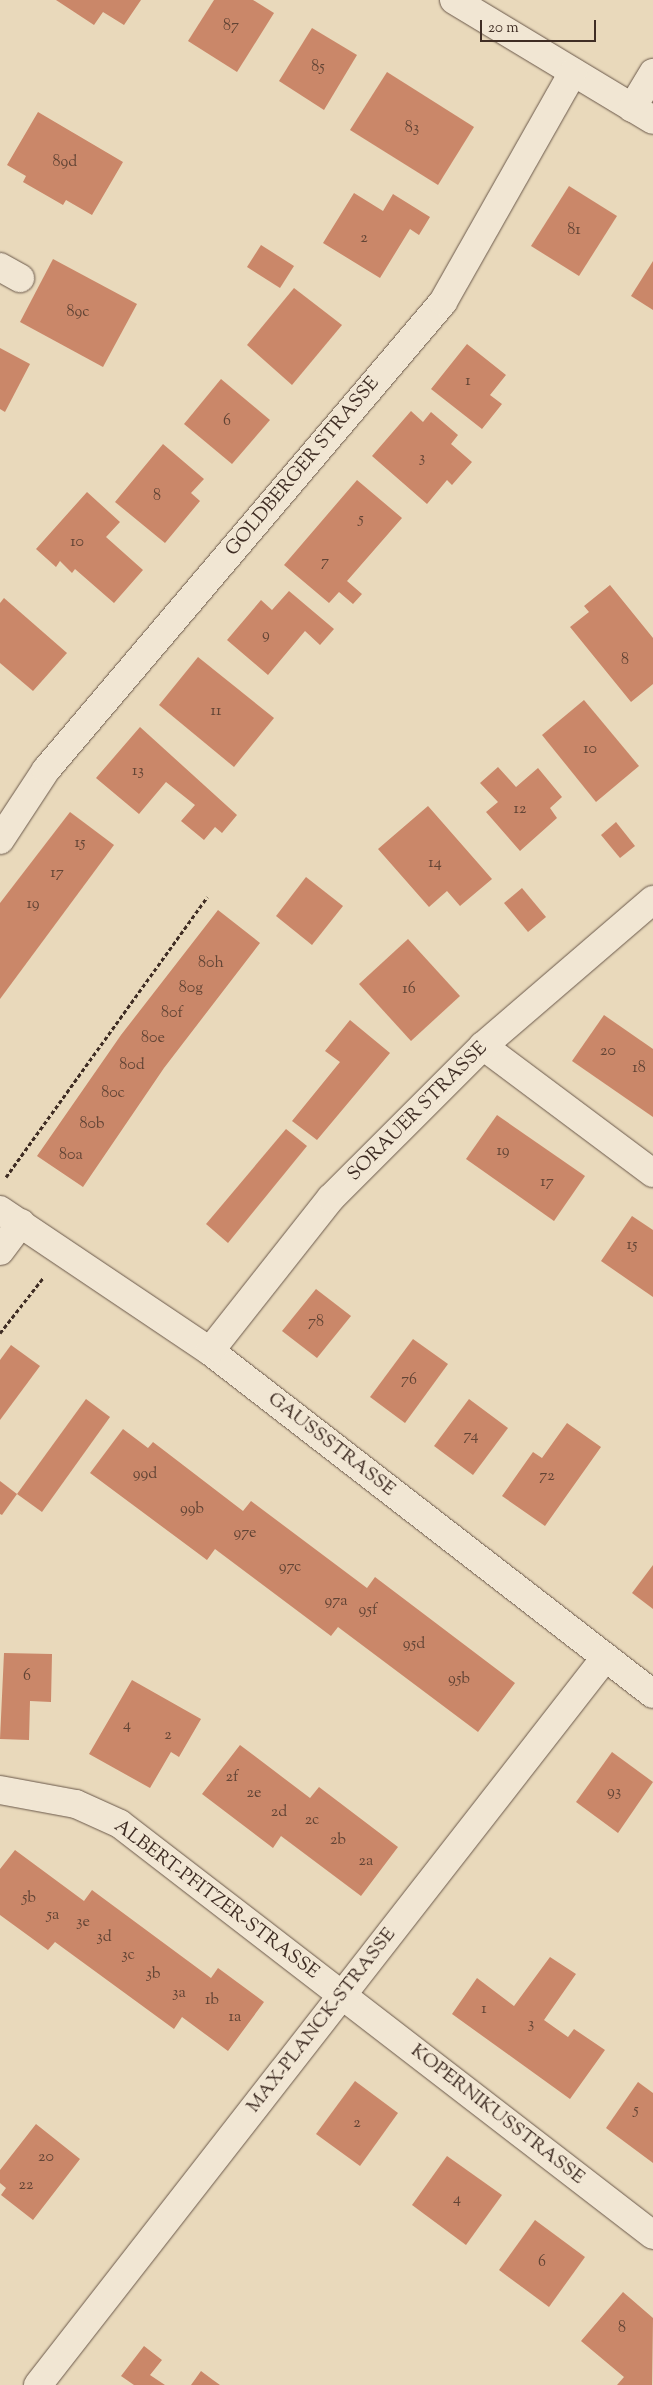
<!DOCTYPE html>
<html>
<head>
<meta charset="utf-8">
<style>
  body { margin:0 }
  #map { position:relative; width:653px; height:2385px; overflow:hidden; background:#e9d9bb; font-family:"Sorts Mill Goudy",serif }
  div>[style] { position:absolute }
  [style*='--x'] { left:calc(var(--x)*1px); top:calc(var(--y)*1px); width:calc(var(--w)*1px); rotate:calc(var(--a)*1deg) }
  .building>* { inset:0; background:#ca8769 }
  .path>* { height:3px; margin-top:-1.5px; transform-origin:0; background:repeating-linear-gradient(90deg,#3f2d24 0 4px,transparent 0 6.5px) }
  .roads { filter:drop-shadow(0 0 1px #6a584a) drop-shadow(0 0 1px #6a584a) }
  .minor>* { height:28px; margin:-14px; padding:0 14px; transform-origin:14px; border-radius:14px; background:#f1e6d3 }
  span { translate:-50% -50%; white-space:nowrap; text-align:center; line-height:1.15; -webkit-text-stroke:5px #f1e6d3; paint-order:stroke }
  .number-label { font-size:16px; color:#624435 }
  .number-label span { -webkit-text-stroke-width:0 }
  .street-label { font-size:19px; color:#3f2d24 }
  .scale { position:absolute; left:480px; top:20px; width:116px; height:22px; box-sizing:border-box; border:2px solid #3f2d24; border-top:0; padding-left:6px; font-size:15px; line-height:18px; white-space:nowrap; color:#3f2d24; -webkit-text-stroke:4px #f1e6d3; paint-order:stroke }
</style>
</head>
<body>
<div id="map">
  <div class="building">
    <div style="clip-path:polygon(56px 0,141px 0,124px 25px,103px 12px,94px 25px)"></div>
    <div style="clip-path:polygon(214px 0,253px 0,274px 13px,237px 72px,188px 41px)"></div>
    <div style="clip-path:polygon(312px 28px,357px 55px,324px 110px,279px 81px)"></div>
    <div style="clip-path:polygon(387px 72px,474px 127px,438px 185px,350px 130px)"></div>
    <div style="clip-path:polygon(38px 112px,123px 162px,92px 215px,66px 200px,63px 205px,23px 182px,26px 176px,7px 165px)"></div>
    <div style="clip-path:polygon(569px 186px,617px 216px,579px 276px,531px 246px)"></div>
    <div style="clip-path:polygon(354px 193px,383px 211px,393px 194px,430px 217px,419px 235px,410px 229px,380px 278px,323px 243px)"></div>
    <div style="clip-path:polygon(261px 245px,294px 266px,280px 288px,247px 267px)"></div>
    <div style="clip-path:polygon(53px 259px,137px 304px,103px 367px,20px 322px)"></div>
    <div style="clip-path:polygon(653px 261px,653px 310px,631px 296px)"></div>
    <div style="clip-path:polygon(294px 288px,342px 325px,292px 385px,247px 345px)"></div>
    <div style="clip-path:polygon(467px 344px,506px 375px,490px 395px,502px 404px,482px 429px,431px 389px)"></div>
    <div style="clip-path:polygon(0 348px,30px 364px,5px 412px,0 409px)"></div>
    <div style="clip-path:polygon(221px 379px,270px 420px,232px 464px,184px 424px)"></div>
    <div style="clip-path:polygon(411px 411px,423px 422px,431px 412px,458px 435px,451px 444px,472px 462px,452px 485px,447px 480px,427px 504px,372px 456px)"></div>
    <div style="clip-path:polygon(163px 444px,204px 479px,191px 493px,200px 501px,165px 543px,115px 502px)"></div>
    <div style="clip-path:polygon(357px 480px,402px 518px,347px 581px,362px 594px,353px 604px,339px 592px,329px 603px,284px 565px)"></div>
    <div style="clip-path:polygon(87px 492px,120px 522px,106px 537px,143px 570px,114px 603px,75px 569px,72px 573px,60px 561px,56px 567px,36px 549px)"></div>
    <div style="clip-path:polygon(610px 585px,653px 638px,653px 684px,631px 702px,570px 627px,589px 612px,584px 606px)"></div>
    <div style="clip-path:polygon(289px 591px,334px 629px,320px 645px,305px 631px,268px 675px,227px 640px,261px 600px,272px 610px)"></div>
    <div style="clip-path:polygon(4px 598px,67px 653px,33px 691px,0 663px,0 603px)"></div>
    <div style="clip-path:polygon(198px 657px,274px 718px,234px 767px,159px 705px)"></div>
    <div style="clip-path:polygon(584px 700px,639px 766px,596px 802px,542px 735px)"></div>
    <div style="clip-path:polygon(140px 727px,237px 815px,222px 833px,215px 827px,204px 840px,181px 821px,195px 805px,166px 782px,139px 814px,96px 778px)"></div>
    <div style="clip-path:polygon(498px 767px,516px 787px,538px 768px,562px 797px,550px 808px,557px 818px,520px 851px,486px 812px,498px 802px,480px 783px)"></div>
    <div style="clip-path:polygon(428px 806px,492px 879px,460px 906px,447px 891px,429px 907px,378px 849px)"></div>
    <div style="clip-path:polygon(70px 812px,114px 845px,0 999px,0 903px)"></div>
    <div style="clip-path:polygon(616px 822px,635px 846px,620px 858px,601px 835px)"></div>
    <div style="clip-path:polygon(306px 877px,343px 906px,312px 945px,276px 916px)"></div>
    <div style="clip-path:polygon(522px 888px,546px 917px,528px 932px,504px 903px)"></div>
    <div style="clip-path:polygon(218px 910px,260px 943px,164px 1068px,83px 1187px,37px 1156px,121px 1035px)"></div>
    <div style="clip-path:polygon(408px 939px,460px 996px,411px 1041px,359px 984px)"></div>
    <div style="clip-path:polygon(604px 1015px,653px 1049px,653px 1117px,572px 1061px)"></div>
    <div style="clip-path:polygon(350px 1020px,390px 1053px,317px 1140px,292px 1121px,340px 1062px,325px 1051px)"></div>
    <div style="clip-path:polygon(497px 1115px,585px 1176px,554px 1221px,466px 1159px)"></div>
    <div style="clip-path:polygon(286px 1129px,307px 1146px,228px 1243px,206px 1224px)"></div>
    <div style="clip-path:polygon(632px 1216px,653px 1230px,653px 1297px,601px 1261px)"></div>
    <div style="clip-path:polygon(316px 1289px,351px 1316px,317px 1358px,282px 1331px)"></div>
    <div style="clip-path:polygon(413px 1339px,448px 1364px,405px 1423px,370px 1397px)"></div>
    <div style="clip-path:polygon(11px 1345px,40px 1366px,0 1420px,0 1360px)"></div>
    <div style="clip-path:polygon(86px 1399px,110px 1417px,42px 1512px,17px 1494px)"></div>
    <div style="clip-path:polygon(469px 1399px,508px 1428px,473px 1475px,434px 1446px)"></div>
    <div style="clip-path:polygon(567px 1423px,601px 1447px,545px 1526px,502px 1496px,533px 1452px,542px 1458px)"></div>
    <div style="clip-path:polygon(123px 1429px,148px 1448px,153px 1442px,243px 1511px,251px 1501px,367px 1588px,375px 1577px,515px 1683px,478px 1732px,338px 1627px,331px 1636px,215px 1549px,207px 1560px,90px 1473px)"></div>
    <div style="clip-path:polygon(0 1481px,17px 1494px,2px 1515px,0 1514px)"></div>
    <div style="clip-path:polygon(653px 1565px,653px 1609px,632px 1593px)"></div>
    <div style="clip-path:polygon(4px 1653px,52px 1654px,51px 1702px,30px 1701px,29px 1740px,0 1739px)"></div>
    <div style="clip-path:polygon(132px 1680px,201px 1719px,179px 1757px,171px 1752px,150px 1788px,89px 1754px)"></div>
    <div style="clip-path:polygon(240px 1745px,310px 1798px,319px 1787px,398px 1847px,361px 1896px,281px 1836px,273px 1848px,202px 1794px)"></div>
    <div style="clip-path:polygon(612px 1752px,653px 1782px,618px 1833px,576px 1802px)"></div>
    <div style="clip-path:polygon(15px 1850px,84px 1901px,92px 1890px,211px 1978px,218px 1968px,264px 2002px,228px 2051px,182px 2017px,174px 2029px,55px 1942px,48px 1950px,0 1915px,0 1869px)"></div>
    <div style="clip-path:polygon(550px 1957px,576px 1974px,544px 2020px,568px 2037px,574px 2029px,605px 2050px,570px 2099px,452px 2014px,477px 1978px,514px 2006px)"></div>
    <div style="clip-path:polygon(355px 2081px,398px 2113px,360px 2166px,316px 2134px)"></div>
    <div style="clip-path:polygon(638px 2082px,653px 2093px,653px 2163px,606px 2128px)"></div>
    <div style="clip-path:polygon(36px 2124px,80px 2159px,33px 2220px,1px 2195px,6px 2188px,0 2183px,0 2170px)"></div>
    <div style="clip-path:polygon(447px 2156px,502px 2195px,466px 2245px,412px 2205px)"></div>
    <div style="clip-path:polygon(535px 2220px,585px 2257px,549px 2307px,499px 2270px)"></div>
    <div style="clip-path:polygon(623px 2292px,653px 2318px,652px 2385px,617px 2385px,624px 2377px,581px 2341px)"></div>
    <div style="clip-path:polygon(144px 2346px,162px 2360px,150px 2375px,165px 2385px,134px 2385px,121px 2376px)"></div>
    <div style="clip-path:polygon(201px 2371px,213px 2380px,220px 2385px,191px 2385px)"></div>
  </div>
  <div class="path">
    <div style="--x:6;--y:1177;--w:345;--a:-54.3"></div>
    <div style="--x:0;--y:1333;--w:70;--a:-52"></div>
  </div>
  <div class="roads">
    <div class="minor">
      <div style="--x:454;--y:0;--w:232;--a:31.1"></div>
      <div style="--x:632;--y:108;--w:41;--a:-59"></div>
      <div style="--x:0;--y:267;--w:23;--a:29"></div>
      <div style="--x:0;--y:840;--w:84;--a:-56.7"></div>
      <div style="--x:46;--y:770;--w:614;--a:-49.69"></div>
      <div style="--x:443;--y:302;--w:264;--a:-60.5"></div>
      <div style="--x:483;--y:1046;--w:212;--a:36.8"></div>
      <div style="--x:0;--y:1210;--w:253;--a:33.9"></div>
      <div style="--x:210;--y:1351;--w:560;--a:37.75"></div>
      <div style="--x:0;--y:1251;--w:35;--a:-53"></div>
      <div style="--x:210;--y:1351;--w:195;--a:-51.7"></div>
      <div style="--x:331;--y:1198;--w:215;--a:-45"></div>
      <div style="--x:483;--y:1046;--w:224;--a:-40.7"></div>
      <div style="--x:0;--y:1790;--w:77;--a:10.4"></div>
      <div style="--x:76;--y:1804;--w:48;--a:24.4"></div>
      <div style="--x:120;--y:1824;--w:673;--a:37.64"></div>
      <div style="--x:38;--y:2385;--w:922;--a:-52.05"></div>
    </div>
  </div>
  <div class="number-label">
    <span style="left:231px;top:27px">87</span>
    <span style="left:318px;top:68px">85</span>
    <span style="left:412px;top:129px">83</span>
    <span style="left:65px;top:163px">89d</span>
    <span style="left:574px;top:231px">81</span>
    <span style="left:364px;top:239px">2</span>
    <span style="left:78px;top:313px">89c</span>
    <span style="left:468px;top:382px">1</span>
    <span style="left:227px;top:422px">6</span>
    <span style="left:422px;top:459px">3</span>
    <span style="left:157px;top:497px">8</span>
    <span style="left:361px;top:520px">5</span>
    <span style="left:77px;top:543px">10</span>
    <span style="left:325px;top:563px">7</span>
    <span style="left:266px;top:636px">9</span>
    <span style="left:625px;top:661px">8</span>
    <span style="left:216px;top:712px">11</span>
    <span style="left:590px;top:750px">10</span>
    <span style="left:138px;top:772px">13</span>
    <span style="left:520px;top:810px">12</span>
    <span style="left:80px;top:844px">15</span>
    <span style="left:435px;top:864px">14</span>
    <span style="left:57px;top:874px">17</span>
    <span style="left:33px;top:905px">19</span>
    <span style="left:211px;top:964px">80h</span>
    <span style="left:191px;top:989px">80g</span>
    <span style="left:409px;top:990px">16</span>
    <span style="left:172px;top:1014px">80f</span>
    <span style="left:153px;top:1039px">80e</span>
    <span style="left:608px;top:1052px">20</span>
    <span style="left:132px;top:1066px">80d</span>
    <span style="left:639px;top:1069px">18</span>
    <span style="left:113px;top:1094px">80c</span>
    <span style="left:92px;top:1125px">80b</span>
    <span style="left:503px;top:1152px">19</span>
    <span style="left:71px;top:1156px">80a</span>
    <span style="left:547px;top:1183px">17</span>
    <span style="left:632px;top:1246px">15</span>
    <span style="left:316px;top:1323px">78</span>
    <span style="left:409px;top:1381px">76</span>
    <span style="left:471px;top:1437px">74</span>
    <span style="left:145px;top:1475px">99d</span>
    <span style="left:547px;top:1477px">72</span>
    <span style="left:192px;top:1510px">99b</span>
    <span style="left:245px;top:1534px">97e</span>
    <span style="left:290px;top:1568px">97c</span>
    <span style="left:336px;top:1602px">97a</span>
    <span style="left:368px;top:1611px">95f</span>
    <span style="left:414px;top:1645px">95d</span>
    <span style="left:27px;top:1677px">6</span>
    <span style="left:459px;top:1680px">95b</span>
    <span style="left:127px;top:1726px">4</span>
    <span style="left:168px;top:1736px">2</span>
    <span style="left:232px;top:1778px">2f</span>
    <span style="left:614px;top:1793px">93</span>
    <span style="left:254px;top:1794px">2e</span>
    <span style="left:279px;top:1813px">2d</span>
    <span style="left:312px;top:1821px">2c</span>
    <span style="left:338px;top:1841px">2b</span>
    <span style="left:366px;top:1862px">2a</span>
    <span style="left:29px;top:1899px">5b</span>
    <span style="left:53px;top:1916px">5a</span>
    <span style="left:83px;top:1923px">3e</span>
    <span style="left:104px;top:1938px">3d</span>
    <span style="left:128px;top:1956px">3c</span>
    <span style="left:153px;top:1975px">3b</span>
    <span style="left:179px;top:1994px">3a</span>
    <span style="left:212px;top:2001px">1b</span>
    <span style="left:484px;top:2010px">1</span>
    <span style="left:235px;top:2018px">1a</span>
    <span style="left:531px;top:2025px">3</span>
    <span style="left:636px;top:2111px">5</span>
    <span style="left:357px;top:2124px">2</span>
    <span style="left:46px;top:2158px">20</span>
    <span style="left:26px;top:2186px">22</span>
    <span style="left:457px;top:2200px">4</span>
    <span style="left:542px;top:2263px">6</span>
    <span style="left:622px;top:2329px">8</span>
  </div>
  <div class="street-label">
    <span style="left:303px;top:467px;rotate:-50deg">GOLDBERGER STRASSE</span>
    <span style="left:418px;top:1112px;rotate:-45deg">SORAUER STRASSE</span>
    <span style="left:331px;top:1445px;rotate:38deg">GAUSSSTRASSE</span>
    <span style="left:216px;top:1900px;rotate:37deg">ALBERT-PFITZER-STRASSE</span>
    <span style="left:322px;top:2021px;rotate:-52deg">MAX-PLANCK-STRASSE</span>
    <span style="left:497px;top:2115px;rotate:38deg">KOPERNIKUSSTRASSE</span>
  </div>
  <div class="scale">20 m</div>
</div>
</body>
</html>
